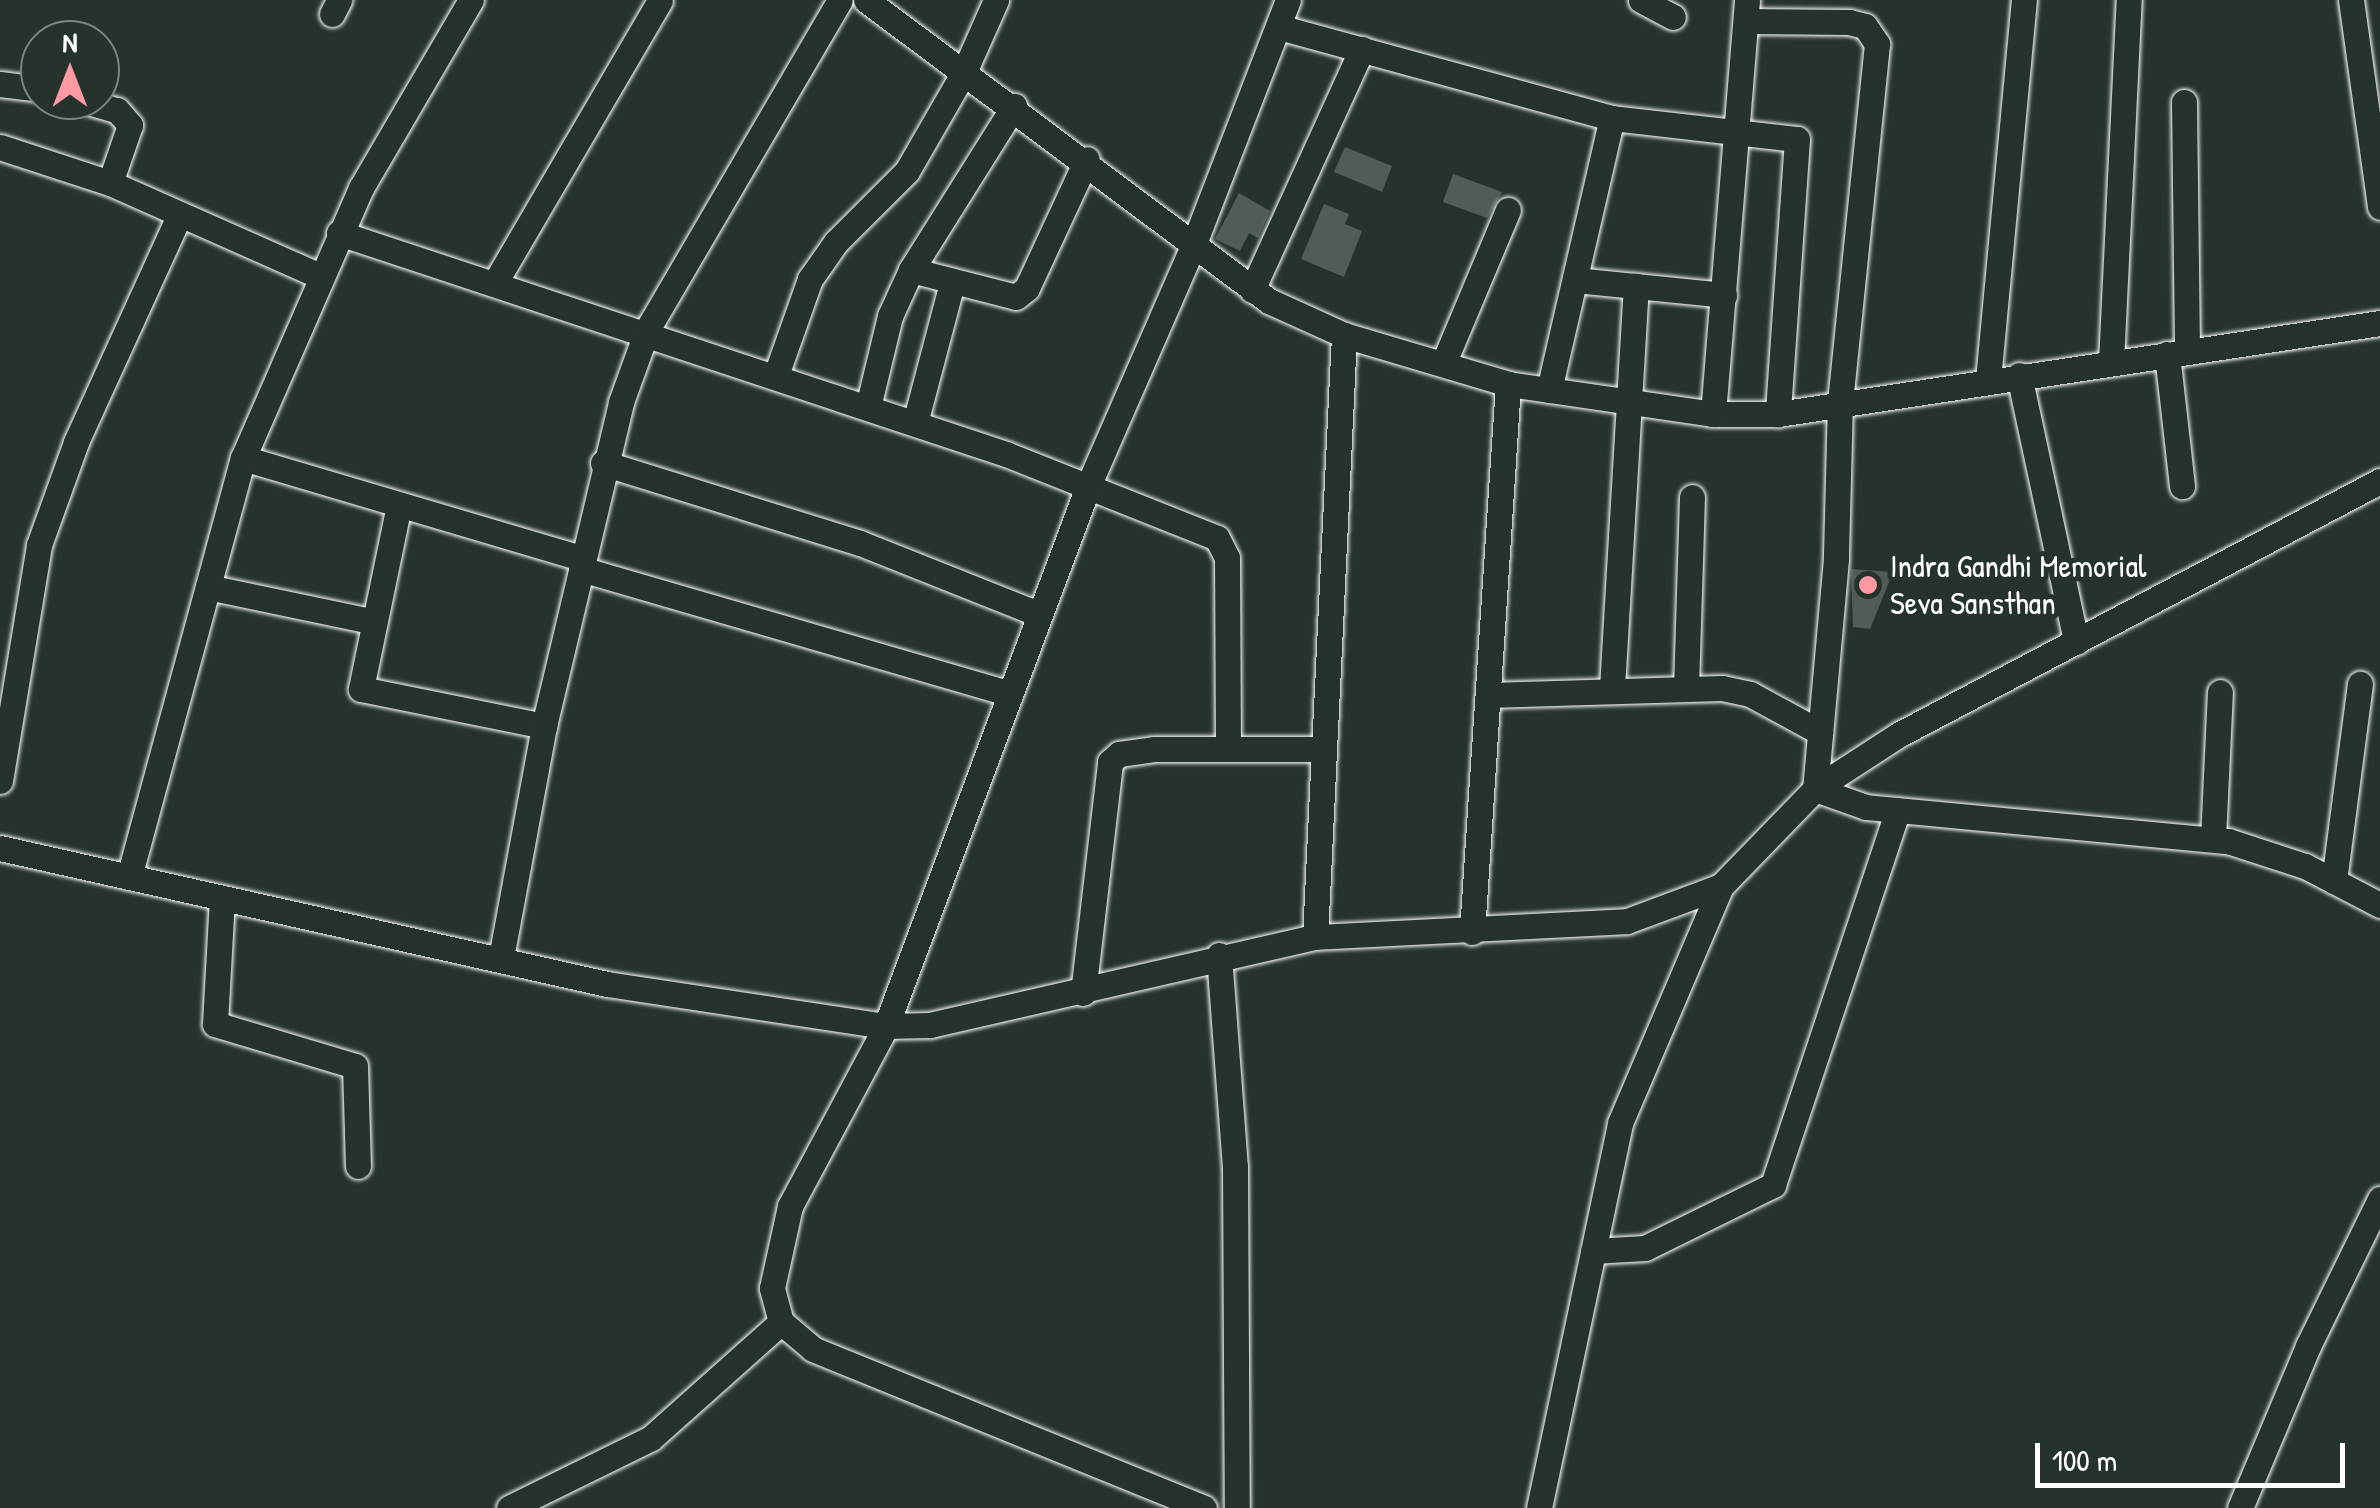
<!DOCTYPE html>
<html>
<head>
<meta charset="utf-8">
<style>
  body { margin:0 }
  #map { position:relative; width:2380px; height:1508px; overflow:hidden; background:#26332d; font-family:"Patrick Hand",sans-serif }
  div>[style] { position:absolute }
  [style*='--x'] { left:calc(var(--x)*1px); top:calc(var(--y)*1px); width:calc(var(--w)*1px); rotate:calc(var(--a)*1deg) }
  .building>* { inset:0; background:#515c57 }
  .roads { filter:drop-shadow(0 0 2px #fff) drop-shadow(0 0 2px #fff) }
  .minor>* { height:25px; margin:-12.5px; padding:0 12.5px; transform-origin:12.5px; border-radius:12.5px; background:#26332d }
  .dots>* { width:28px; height:28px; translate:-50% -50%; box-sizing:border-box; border:5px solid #26332d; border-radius:50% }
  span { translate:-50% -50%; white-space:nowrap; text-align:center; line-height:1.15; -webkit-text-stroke:10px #26332d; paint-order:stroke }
  .poi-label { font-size:32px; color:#fff }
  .left { translate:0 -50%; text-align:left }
  .north { position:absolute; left:20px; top:20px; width:100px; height:100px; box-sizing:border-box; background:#26332d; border:2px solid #7d8581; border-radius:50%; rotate:0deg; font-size:28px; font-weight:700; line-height:40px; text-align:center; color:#fff }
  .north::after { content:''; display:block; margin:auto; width:35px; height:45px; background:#ff9aa2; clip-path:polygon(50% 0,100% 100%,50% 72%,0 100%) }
  .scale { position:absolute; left:2035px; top:1443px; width:310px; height:45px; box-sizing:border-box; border:5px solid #fff; border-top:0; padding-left:12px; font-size:30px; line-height:35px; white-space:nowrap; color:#fff; -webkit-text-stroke:8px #26332d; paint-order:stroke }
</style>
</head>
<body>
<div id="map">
  <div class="building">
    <div style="clip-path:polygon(1345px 147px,1392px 166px,1382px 192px,1334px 172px)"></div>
    <div style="clip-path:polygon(1453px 174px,1502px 192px,1487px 218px,1443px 202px)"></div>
    <div style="clip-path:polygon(1239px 193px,1270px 211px,1258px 238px,1249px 233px,1240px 251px,1215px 239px)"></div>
    <div style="clip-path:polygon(1324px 204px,1349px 214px,1345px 224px,1362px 231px,1344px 277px,1301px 259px)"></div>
    <div style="clip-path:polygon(1851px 569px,1893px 572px,1870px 629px,1853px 627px)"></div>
  </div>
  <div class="roads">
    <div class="minor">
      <div style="--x:866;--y:0;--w:503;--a:36.76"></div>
      <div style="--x:1269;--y:301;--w:82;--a:24.4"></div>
      <div style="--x:1344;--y:335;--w:171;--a:16.6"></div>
      <div style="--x:1508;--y:384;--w:207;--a:8.3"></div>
      <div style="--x:1713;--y:414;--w:65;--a:0"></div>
      <div style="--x:1778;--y:414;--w:609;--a:-8.6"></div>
      <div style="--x:1641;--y:0;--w:36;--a:28"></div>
      <div style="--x:2351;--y:0;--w:209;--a:82"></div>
      <div style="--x:332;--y:14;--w:16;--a:-63"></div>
      <div style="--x:1747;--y:21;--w:102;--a:0.6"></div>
      <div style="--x:1849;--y:22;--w:16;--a:14"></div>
      <div style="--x:1865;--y:26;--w:22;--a:56"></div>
      <div style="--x:1877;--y:44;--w:359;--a:95.9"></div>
      <div style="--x:1840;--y:401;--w:158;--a:91.5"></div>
      <div style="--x:1836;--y:559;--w:231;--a:95.2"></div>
      <div style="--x:1815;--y:789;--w:54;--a:19.4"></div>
      <div style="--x:1866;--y:807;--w:364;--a:5.4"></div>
      <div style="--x:2228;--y:841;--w:81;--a:18"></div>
      <div style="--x:2305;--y:866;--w:85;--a:27.5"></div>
      <div style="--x:1279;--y:27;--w:345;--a:15.3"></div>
      <div style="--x:1612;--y:118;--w:186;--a:6.5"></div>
      <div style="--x:1797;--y:139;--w:276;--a:94"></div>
      <div style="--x:0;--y:84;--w:40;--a:7.1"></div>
      <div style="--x:81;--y:100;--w:37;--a:16"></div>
      <div style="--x:117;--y:110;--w:20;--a:49"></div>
      <div style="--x:130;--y:125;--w:61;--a:109"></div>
      <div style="--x:2184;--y:102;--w:249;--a:89.3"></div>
      <div style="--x:0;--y:147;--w:116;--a:18.1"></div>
      <div style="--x:110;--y:183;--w:230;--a:23.9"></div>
      <div style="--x:339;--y:233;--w:703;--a:18.33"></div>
      <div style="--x:1006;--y:454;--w:227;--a:21.7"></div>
      <div style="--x:1217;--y:538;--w:22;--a:63"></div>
      <div style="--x:1227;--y:558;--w:191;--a:89.7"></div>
      <div style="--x:911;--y:270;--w:108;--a:14.4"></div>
      <div style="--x:1016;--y:297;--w:14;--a:-39"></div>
      <div style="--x:1027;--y:288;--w:142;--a:-65.1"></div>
      <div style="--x:1575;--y:280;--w:150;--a:5.7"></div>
      <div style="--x:496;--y:281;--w:325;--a:-59.7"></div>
      <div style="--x:1252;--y:290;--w:265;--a:-65.5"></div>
      <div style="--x:2167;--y:354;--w:133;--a:83.5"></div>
      <div style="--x:1444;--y:362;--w:165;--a:-67.2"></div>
      <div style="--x:2111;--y:362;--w:362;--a:-87.2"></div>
      <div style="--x:776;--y:375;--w:102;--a:-70.5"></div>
      <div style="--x:810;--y:279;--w:45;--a:-54.9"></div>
      <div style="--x:836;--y:242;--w:100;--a:-45"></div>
      <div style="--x:907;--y:171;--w:116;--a:-60.1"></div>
      <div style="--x:965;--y:70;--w:77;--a:-66.1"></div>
      <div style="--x:2019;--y:375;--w:273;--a:77.9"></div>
      <div style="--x:1988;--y:380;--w:382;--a:-84.6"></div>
      <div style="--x:1549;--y:390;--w:279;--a:-77"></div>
      <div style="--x:868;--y:407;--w:94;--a:-76.4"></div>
      <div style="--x:890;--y:316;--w:51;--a:-65.5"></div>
      <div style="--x:911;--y:270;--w:194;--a:-57.9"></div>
      <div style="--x:1713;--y:414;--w:415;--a:-85.3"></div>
      <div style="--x:915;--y:423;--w:145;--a:-75.2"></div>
      <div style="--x:243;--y:458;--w:355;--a:16.5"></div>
      <div style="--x:603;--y:463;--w:269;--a:17.3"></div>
      <div style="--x:860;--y:543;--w:192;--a:21.7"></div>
      <div style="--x:399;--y:505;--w:188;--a:101.7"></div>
      <div style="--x:361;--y:689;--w:187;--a:11.4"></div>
      <div style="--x:581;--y:569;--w:446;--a:16.2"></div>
      <div style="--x:208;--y:587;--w:167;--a:11.8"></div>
      <div style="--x:1612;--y:688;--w:403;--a:-86.6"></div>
      <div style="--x:1686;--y:688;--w:191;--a:-88.2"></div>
      <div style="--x:1488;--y:695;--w:234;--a:-1.7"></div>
      <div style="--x:1722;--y:688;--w:29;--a:12"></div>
      <div style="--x:1750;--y:694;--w:80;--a:28.5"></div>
      <div style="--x:0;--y:781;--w:239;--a:-80.6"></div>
      <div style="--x:39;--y:545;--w:109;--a:-70.2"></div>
      <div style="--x:76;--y:442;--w:248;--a:-65.5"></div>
      <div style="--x:2213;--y:839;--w:147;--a:-87.3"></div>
      <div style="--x:0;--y:848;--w:622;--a:12.63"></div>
      <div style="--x:607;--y:984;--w:282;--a:8.6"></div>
      <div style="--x:886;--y:1026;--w:44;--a:-1.3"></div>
      <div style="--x:930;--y:1025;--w:395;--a:-12.9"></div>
      <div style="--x:1315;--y:937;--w:312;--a:-2.9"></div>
      <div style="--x:1627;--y:921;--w:100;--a:-20.4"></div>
      <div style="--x:1721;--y:886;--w:135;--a:-45.9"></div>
      <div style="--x:1815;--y:789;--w:99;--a:-33"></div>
      <div style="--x:1898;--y:735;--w:545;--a:-27.79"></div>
      <div style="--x:129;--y:877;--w:434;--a:-74.8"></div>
      <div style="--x:243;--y:458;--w:295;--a:-66.4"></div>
      <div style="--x:361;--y:188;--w:218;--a:-59.7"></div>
      <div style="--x:2334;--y:881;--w:199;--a:-82.5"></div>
      <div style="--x:222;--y:898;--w:126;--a:93.2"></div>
      <div style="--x:215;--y:1024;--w:146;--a:16.7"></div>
      <div style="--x:355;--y:1066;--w:100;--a:88.3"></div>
      <div style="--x:1472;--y:932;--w:549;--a:-86.24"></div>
      <div style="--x:1315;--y:937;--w:603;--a:-87.24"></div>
      <div style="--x:1219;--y:955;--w:213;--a:85.7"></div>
      <div style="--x:1235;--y:1167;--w:341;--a:89.7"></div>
      <div style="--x:501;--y:958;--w:236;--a:-79.5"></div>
      <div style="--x:544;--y:726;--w:333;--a:-76.6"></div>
      <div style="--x:621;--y:402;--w:77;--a:-70.1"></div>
      <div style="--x:647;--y:330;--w:382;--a:-59.7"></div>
      <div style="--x:1083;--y:993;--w:233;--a:-83.3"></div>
      <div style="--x:1110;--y:762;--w:12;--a:-42"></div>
      <div style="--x:1119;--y:754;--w:35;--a:-8"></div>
      <div style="--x:1154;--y:749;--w:170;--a:0"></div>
      <div style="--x:1593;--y:1251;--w:52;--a:-3.3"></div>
      <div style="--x:1645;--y:1248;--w:143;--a:-26.2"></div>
      <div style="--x:1773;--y:1185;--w:395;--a:-71.6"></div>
      <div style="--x:509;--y:1508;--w:158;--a:-26.2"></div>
      <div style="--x:651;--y:1438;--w:174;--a:-41.7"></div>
      <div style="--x:1204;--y:1508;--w:422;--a:-157.9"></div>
      <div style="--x:813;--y:1349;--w:42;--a:-139.8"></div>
      <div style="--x:781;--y:1322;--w:35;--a:-105"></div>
      <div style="--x:772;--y:1288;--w:84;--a:-77.6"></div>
      <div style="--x:790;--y:1206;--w:204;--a:-61.9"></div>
      <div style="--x:886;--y:1026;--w:579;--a:-69.47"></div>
      <div style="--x:1089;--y:484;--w:260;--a:-66.4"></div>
      <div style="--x:1193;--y:246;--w:264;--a:-68.9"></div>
      <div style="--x:1539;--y:1508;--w:393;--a:-78.1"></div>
      <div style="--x:1620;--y:1123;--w:258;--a:-66.9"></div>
      <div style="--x:2240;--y:1508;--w:176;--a:-67.2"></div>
      <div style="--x:2308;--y:1346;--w:164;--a:-63.9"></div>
    </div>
  </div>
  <div class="dots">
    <div style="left:1868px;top:585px;background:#ff9aa2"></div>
  </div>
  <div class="poi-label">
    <span class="left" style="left:1890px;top:585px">Indra Gandhi Memorial<br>Seva Sansthan</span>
  </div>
  <div class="north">N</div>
  <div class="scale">100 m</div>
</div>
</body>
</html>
